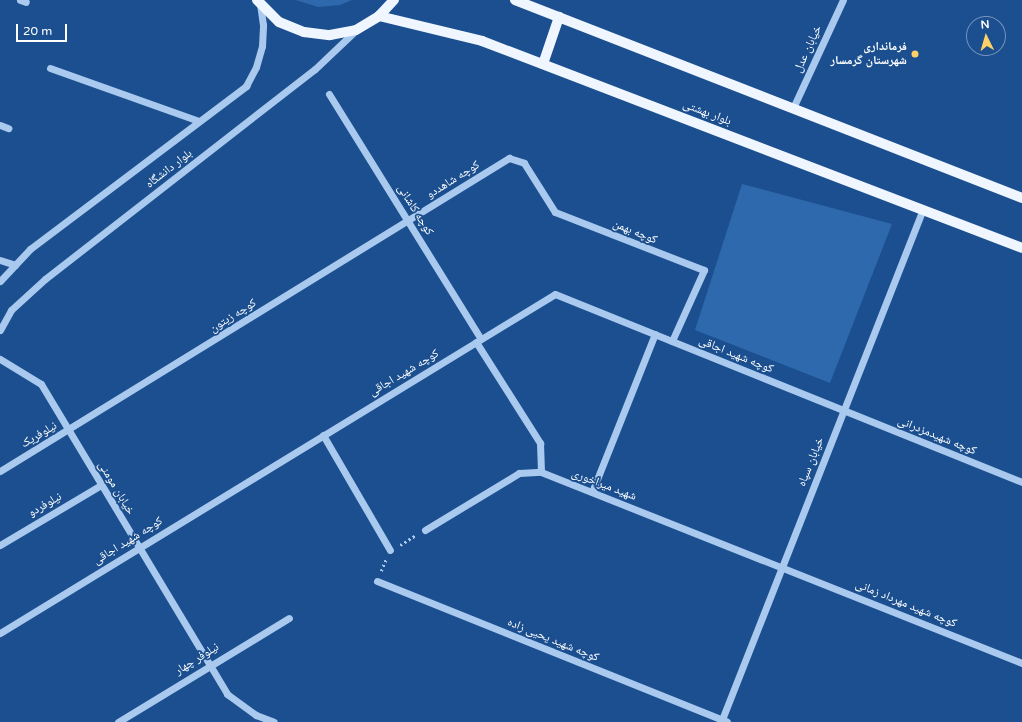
<!DOCTYPE html>
<html>
<head>
<meta charset="utf-8">
<style>
  body { margin:0 }
  #map { position:relative; width:1022px; height:722px; overflow:hidden; background:#1b4f8f; font-family:"Varela Round","Noto Naskh Arabic",sans-serif }
  div>[style] { position:absolute }
  [style*='--x'] { left:calc(var(--x)*1px); top:calc(var(--y)*1px); width:calc(var(--w)*1px); rotate:calc(var(--a)*1deg) }
  .green>* { inset:0; background:#2e69ad }
  .path>* { height:2.5px; margin-top:-1.25px; transform-origin:0; background:repeating-linear-gradient(90deg,#a9c9ee 0 2px,transparent 0 5px) }
  .minor>* { height:7px; margin:-3.5px; padding:0 3.5px; transform-origin:3.5px; border-radius:3.5px; background:#a9c9ee }
  .major>* { height:10px; margin:-5px; padding:0 5px; transform-origin:5px; border-radius:5px; background:#f0f6ff }
  .dots>* { width:11px; height:11px; translate:-50% -50%; box-sizing:border-box; border:2px solid #1b4f8f; border-radius:50% }
  span { translate:-50% -50%; white-space:nowrap; text-align:center; line-height:1.15; -webkit-text-stroke:3.5px #1b4f8f; paint-order:stroke }
  .poi-label { font-size:12px; color:#fff; font-weight:700 }
  .right { translate:-100% -50%; text-align:right }
  .street-label { font-size:12px; color:#fff }
  .north { position:absolute; left:966px; top:16px; width:40px; height:40px; box-sizing:border-box; background:#1b4f8f; border:1px solid #7695bc; border-radius:50%; rotate:355deg; font-size:11px; font-weight:700; line-height:16px; text-align:center; color:#fff }
  .north::after { content:''; display:block; margin:auto; width:14px; height:18px; background:#ffd166; clip-path:polygon(50% 0,100% 100%,50% 72%,0 100%) }
  .scale { position:absolute; left:16px; top:24px; width:51px; height:18px; box-sizing:border-box; border:2px solid #fff; border-top:0; padding-left:5px; font-size:12px; line-height:14px; white-space:nowrap; color:#fff; -webkit-text-stroke:3px #1b4f8f; paint-order:stroke }
</style>
</head>
<body>
<div id="map">
  <div class="green">
    <div style="clip-path:polygon(296px 0,352px 0,340px 5px,318px 7px)"></div>
    <div style="clip-path:polygon(742px 184px,892px 224px,830px 383px,695px 330px)"></div>
  </div>
  <div class="path">
    <div style="--x:400;--y:545;--w:19;--a:-32"></div>
    <div style="--x:381;--y:571;--w:13;--a:-67"></div>
  </div>
  <div class="minor">
    <div style="--x:20;--y:0;--w:6;--a:18"></div>
    <div style="--x:50;--y:68;--w:158;--a:19.6"></div>
    <div style="--x:329;--y:94;--w:288;--a:58.2"></div>
    <div style="--x:793;--y:108;--w:119;--a:-65.2"></div>
    <div style="--x:0;--y:125;--w:9;--a:21"></div>
    <div style="--x:0;--y:260;--w:16;--a:18"></div>
    <div style="--x:0;--y:281;--w:44;--a:-46.8"></div>
    <div style="--x:30;--y:249;--w:271;--a:-37"></div>
    <div style="--x:246;--y:86;--w:21;--a:-62"></div>
    <div style="--x:256;--y:67;--w:22;--a:-74"></div>
    <div style="--x:262;--y:46;--w:21;--a:-87"></div>
    <div style="--x:263;--y:25;--w:21;--a:-98"></div>
    <div style="--x:0;--y:330;--w:23;--a:-61"></div>
    <div style="--x:11;--y:310;--w:46;--a:-42.4"></div>
    <div style="--x:45;--y:279;--w:342;--a:-37.9"></div>
    <div style="--x:315;--y:69;--w:55;--a:-43.5"></div>
    <div style="--x:476;--y:342;--w:120;--a:57.6"></div>
    <div style="--x:540;--y:443;--w:29;--a:88"></div>
    <div style="--x:0;--y:359;--w:48;--a:31.4"></div>
    <div style="--x:41;--y:384;--w:362;--a:59"></div>
    <div style="--x:227;--y:694;--w:36;--a:36"></div>
    <div style="--x:256;--y:715;--w:19;--a:21"></div>
    <div style="--x:323;--y:435;--w:133;--a:59.8"></div>
    <div style="--x:0;--y:471;--w:598;--a:-31.59"></div>
    <div style="--x:509;--y:158;--w:16;--a:18"></div>
    <div style="--x:524;--y:163;--w:58;--a:57.7"></div>
    <div style="--x:555;--y:212;--w:160;--a:21.3"></div>
    <div style="--x:704;--y:270;--w:78;--a:114.3"></div>
    <div style="--x:592;--y:492;--w:170;--a:-68.3"></div>
    <div style="--x:425;--y:530;--w:110;--a:-31.2"></div>
    <div style="--x:519;--y:473;--w:22;--a:-3"></div>
    <div style="--x:541;--y:472;--w:518;--a:21.66"></div>
    <div style="--x:0;--y:545;--w:117;--a:-30.7"></div>
    <div style="--x:377;--y:581;--w:377;--a:21.9"></div>
    <div style="--x:0;--y:633;--w:650;--a:-31.42"></div>
    <div style="--x:555;--y:294;--w:503;--a:21.93"></div>
    <div style="--x:118;--y:722;--w:200;--a:-31.3"></div>
    <div style="--x:721;--y:722;--w:551;--a:-68.51"></div>
  </div>
  <div class="major">
    <div style="--x:257;--y:0;--w:31;--a:45"></div>
    <div style="--x:279;--y:22;--w:27;--a:22"></div>
    <div style="--x:304;--y:32;--w:26;--a:7"></div>
    <div style="--x:330;--y:35;--w:26;--a:-11"></div>
    <div style="--x:356;--y:30;--w:27;--a:-31"></div>
    <div style="--x:379;--y:16;--w:22;--a:-47"></div>
    <div style="--x:515;--y:0;--w:544;--a:21.33"></div>
    <div style="--x:379;--y:16;--w:106;--a:13.6"></div>
    <div style="--x:482;--y:41;--w:578;--a:20.97"></div>
    <div style="--x:543;--y:64;--w:50;--a:-71.2"></div>
  </div>
  <div class="dots">
    <div style="left:915px;top:54px;background:#ffd166"></div>
  </div>
  <div class="poi-label">
    <span class="right" style="left:907px;top:54px">فرمانداری<br>شهرستان گرمسار</span>
  </div>
  <div class="street-label">
    <span style="left:808px;top:49px;rotate:-65deg">خیابان عدل</span>
    <span style="left:707px;top:113px;rotate:21deg">بلوار بهشتی</span>
    <span style="left:169px;top:169px;rotate:-38deg">بلوار دانشگاه</span>
    <span style="left:453px;top:180px;rotate:-32deg">کوچه شاهددو</span>
    <span style="left:415px;top:210px;rotate:58deg">کوچه کاشانی</span>
    <span style="left:635px;top:232px;rotate:22deg">کوچه بهمن</span>
    <span style="left:233px;top:316px;rotate:-32deg">کوچه زیتون</span>
    <span style="left:736px;top:355px;rotate:22deg">کوچه شهید اجاقی</span>
    <span style="left:404px;top:373px;rotate:-31deg">کوچه شهید اجاقی</span>
    <span style="left:39px;top:435px;rotate:-31deg">نیلوفریک</span>
    <span style="left:937px;top:436px;rotate:22deg">کوچه شهیدمزدرانی</span>
    <span style="left:811px;top:462px;rotate:-68deg">خیابان سپاه</span>
    <span style="left:604px;top:485px;rotate:21deg">شهید میراخوری</span>
    <span style="left:116px;top:488px;rotate:59deg">خیابان مومنی</span>
    <span style="left:45px;top:505px;rotate:-30deg">نیلوفردو</span>
    <span style="left:128px;top:541px;rotate:-32deg">کوچه شهید اجاقی</span>
    <span style="left:906px;top:604px;rotate:22deg">کوچه شهید مهرداد زمانی</span>
    <span style="left:553px;top:640px;rotate:22deg">کوچه شهید یحیی زاده</span>
    <span style="left:197px;top:659px;rotate:-32deg">نیلوفر چهار</span>
  </div>
  <div class="north">N</div>
  <div class="scale">20 m</div>
</div>
</body>
</html>
